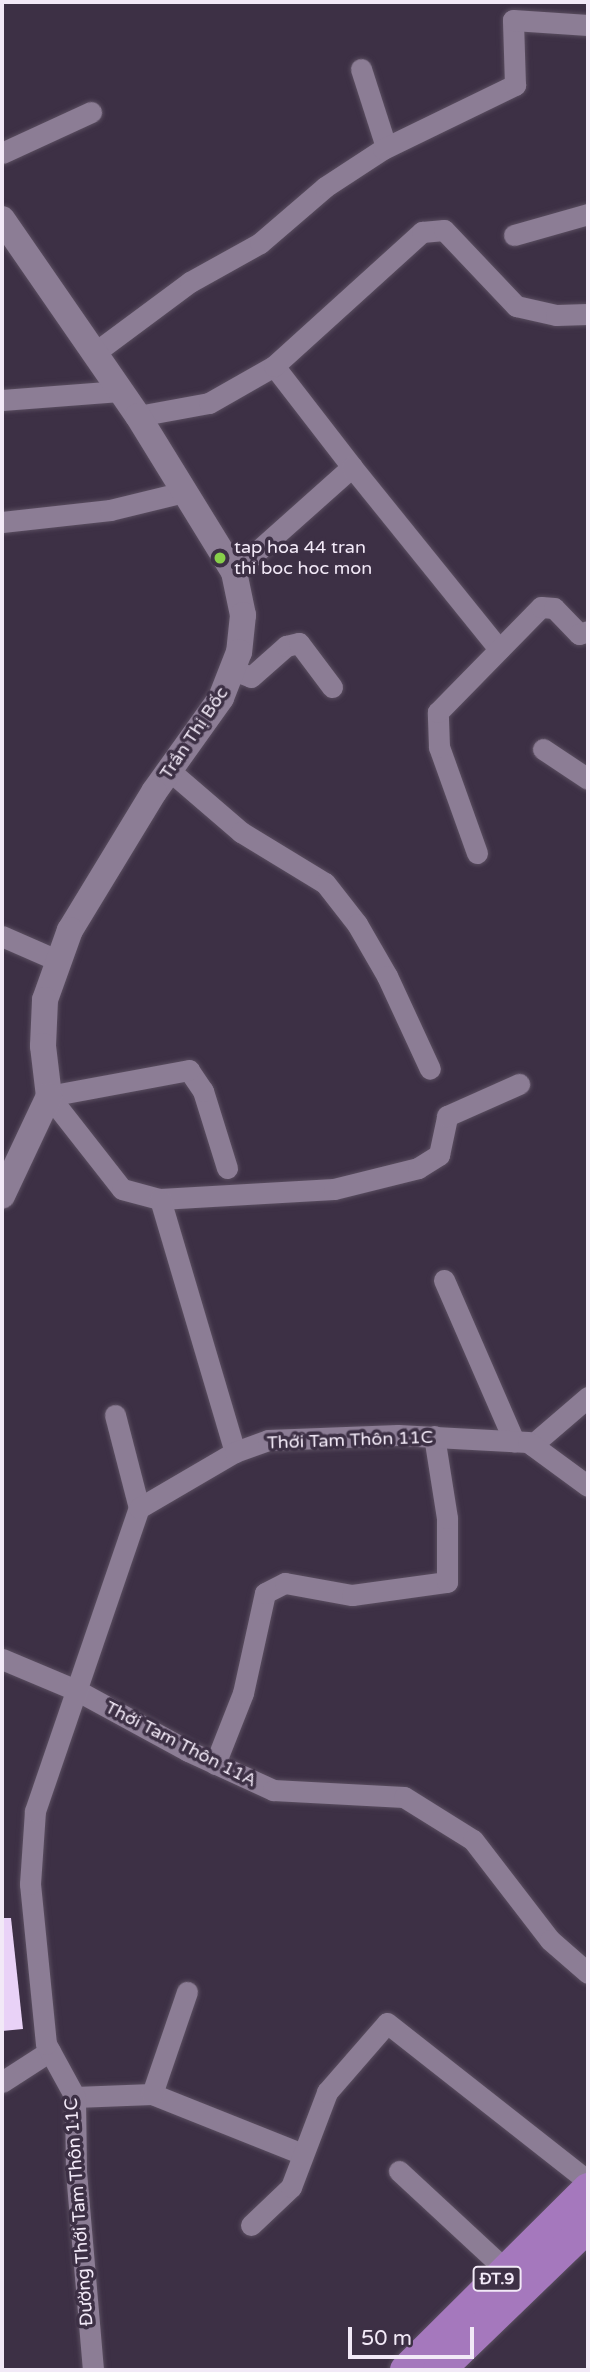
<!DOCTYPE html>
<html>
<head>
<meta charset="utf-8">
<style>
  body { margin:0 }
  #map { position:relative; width:590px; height:2372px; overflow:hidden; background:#3d3045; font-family:"Varela Round",sans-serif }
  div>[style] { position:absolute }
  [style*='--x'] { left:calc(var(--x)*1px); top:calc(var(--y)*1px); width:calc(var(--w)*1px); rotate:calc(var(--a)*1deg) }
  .building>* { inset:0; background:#e9d2f7 }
  .roads { filter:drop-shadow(0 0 2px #5a4e60) drop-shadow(0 0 2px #5a4e60) }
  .minor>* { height:21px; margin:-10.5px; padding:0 10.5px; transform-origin:10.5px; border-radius:10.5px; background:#8c7d95 }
  .tertiary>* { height:26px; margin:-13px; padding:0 13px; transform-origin:13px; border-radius:13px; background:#8c7d95 }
  .primary>* { height:32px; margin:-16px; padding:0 16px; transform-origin:16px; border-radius:16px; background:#a578bd }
  .dots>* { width:19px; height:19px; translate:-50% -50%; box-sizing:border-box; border:4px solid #3d3045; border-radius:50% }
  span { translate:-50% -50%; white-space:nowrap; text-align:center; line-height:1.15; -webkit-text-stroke:7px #3d3045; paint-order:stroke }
  .shield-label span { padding:2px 5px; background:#3d3045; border:2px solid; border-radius:5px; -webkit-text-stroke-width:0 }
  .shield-label { font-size:16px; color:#f2e9f7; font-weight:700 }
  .poi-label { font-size:18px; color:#f2e9f7 }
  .left { translate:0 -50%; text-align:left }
  .street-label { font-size:18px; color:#f2e9f7 }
  .frame { position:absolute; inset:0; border:4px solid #f2e9f7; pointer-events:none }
  .scale { position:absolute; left:348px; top:2327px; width:126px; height:32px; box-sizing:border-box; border:4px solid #f2e9f7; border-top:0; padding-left:9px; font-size:21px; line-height:24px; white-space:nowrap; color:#f2e9f7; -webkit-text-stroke:5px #3d3045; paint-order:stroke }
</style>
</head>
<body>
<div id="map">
  <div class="building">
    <div style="clip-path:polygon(2px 1918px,11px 1918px,23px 2029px,2px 2031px)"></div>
  </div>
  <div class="roads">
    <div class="minor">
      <div style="--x:361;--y:69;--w:82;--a:72.2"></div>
      <div style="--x:2;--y:153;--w:98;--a:-24.7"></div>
      <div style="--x:514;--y:235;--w:77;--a:-15.8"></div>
      <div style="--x:93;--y:354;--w:121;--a:-36.6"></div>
      <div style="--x:190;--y:282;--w:80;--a:-29.1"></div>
      <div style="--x:260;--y:243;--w:86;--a:-40.7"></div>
      <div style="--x:325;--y:187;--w:69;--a:-33.2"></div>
      <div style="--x:383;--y:149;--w:147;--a:-25.9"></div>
      <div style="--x:515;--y:85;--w:65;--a:-91.8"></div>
      <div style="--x:513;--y:20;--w:75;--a:3.8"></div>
      <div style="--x:274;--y:366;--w:128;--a:52.3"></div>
      <div style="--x:2;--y:400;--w:118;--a:-4.4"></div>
      <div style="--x:138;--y:416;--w:72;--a:-10.4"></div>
      <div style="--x:209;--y:403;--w:75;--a:-29.6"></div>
      <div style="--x:274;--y:366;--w:200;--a:-42.2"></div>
      <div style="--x:422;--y:232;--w:22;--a:-5"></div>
      <div style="--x:444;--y:230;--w:105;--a:46.5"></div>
      <div style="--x:516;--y:306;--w:41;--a:12.7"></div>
      <div style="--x:556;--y:315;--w:32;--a:-2"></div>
      <div style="--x:2;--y:522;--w:109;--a:-6.3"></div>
      <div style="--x:110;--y:510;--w:76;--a:-13.7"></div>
      <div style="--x:234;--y:572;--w:158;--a:-41.7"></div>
      <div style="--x:352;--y:467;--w:234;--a:51.1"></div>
      <div style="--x:233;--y:670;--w:19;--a:21"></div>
      <div style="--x:251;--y:677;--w:47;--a:-41.5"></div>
      <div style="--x:286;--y:646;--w:13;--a:-13"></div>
      <div style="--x:299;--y:643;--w:55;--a:53.1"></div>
      <div style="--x:543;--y:749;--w:54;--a:33.7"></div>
      <div style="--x:170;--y:771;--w:94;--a:40.7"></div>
      <div style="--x:241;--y:832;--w:98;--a:31.3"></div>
      <div style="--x:325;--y:883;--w:52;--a:52"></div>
      <div style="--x:357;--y:924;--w:60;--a:60"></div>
      <div style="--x:387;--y:976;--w:102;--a:65.2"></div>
      <div style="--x:477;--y:853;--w:113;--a:-109.7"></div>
      <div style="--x:439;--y:747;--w:35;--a:-92"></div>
      <div style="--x:438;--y:712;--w:147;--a:-45.6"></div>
      <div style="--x:541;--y:607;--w:13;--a:4"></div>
      <div style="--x:554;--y:608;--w:36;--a:46"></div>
      <div style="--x:579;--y:634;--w:9;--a:-18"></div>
      <div style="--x:2;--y:936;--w:62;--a:23.7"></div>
      <div style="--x:227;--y:1168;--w:81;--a:-107.3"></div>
      <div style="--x:203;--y:1091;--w:25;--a:-124"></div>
      <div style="--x:189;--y:1070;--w:142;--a:169.5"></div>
      <div style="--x:49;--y:1096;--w:118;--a:51.9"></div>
      <div style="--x:122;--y:1189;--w:39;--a:15"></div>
      <div style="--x:160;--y:1199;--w:174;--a:-3.3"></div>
      <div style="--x:334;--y:1189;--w:87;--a:-14"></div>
      <div style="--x:418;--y:1168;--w:25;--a:-32"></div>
      <div style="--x:439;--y:1155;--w:40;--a:-78"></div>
      <div style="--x:447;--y:1116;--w:79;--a:-24"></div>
      <div style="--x:160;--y:1199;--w:264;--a:73.5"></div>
      <div style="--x:444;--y:1280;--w:176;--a:66.5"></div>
      <div style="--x:115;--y:1415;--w:96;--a:75.5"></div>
      <div style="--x:532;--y:1445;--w:74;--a:-40.6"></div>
      <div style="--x:2;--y:1659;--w:82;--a:22.8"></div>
      <div style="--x:78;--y:1691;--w:125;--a:28.6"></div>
      <div style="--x:188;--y:1751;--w:94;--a:24.6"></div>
      <div style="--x:273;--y:1790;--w:131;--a:3.1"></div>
      <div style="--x:404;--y:1797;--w:81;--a:31.9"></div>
      <div style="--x:473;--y:1840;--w:126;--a:52.4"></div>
      <div style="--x:550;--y:1940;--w:50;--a:41"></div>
      <div style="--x:215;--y:1764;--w:76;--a:-68.5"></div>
      <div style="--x:243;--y:1693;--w:102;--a:-77.6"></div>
      <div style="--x:265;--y:1593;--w:22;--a:-27"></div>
      <div style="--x:285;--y:1583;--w:68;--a:10.2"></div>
      <div style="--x:352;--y:1595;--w:96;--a:-7.8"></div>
      <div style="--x:447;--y:1582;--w:64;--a:-90"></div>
      <div style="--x:447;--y:1518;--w:83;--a:-99"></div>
      <div style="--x:2;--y:2082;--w:57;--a:-32.9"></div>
      <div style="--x:152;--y:2094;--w:162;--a:21.7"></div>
      <div style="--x:75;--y:2097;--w:77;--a:-2.2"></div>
      <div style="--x:152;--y:2094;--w:108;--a:-71.1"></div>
      <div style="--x:399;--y:2171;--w:146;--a:42.8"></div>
      <div style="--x:251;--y:2225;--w:55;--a:-43.5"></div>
      <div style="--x:291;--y:2187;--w:102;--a:-69.2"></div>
      <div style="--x:327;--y:2092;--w:91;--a:-49"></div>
      <div style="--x:387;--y:2023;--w:256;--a:38.2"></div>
      <div style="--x:93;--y:2370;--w:201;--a:-94.9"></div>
      <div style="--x:76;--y:2170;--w:73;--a:-90.8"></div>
      <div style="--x:75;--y:2097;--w:60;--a:-118.7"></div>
      <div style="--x:46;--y:2044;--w:161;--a:-95.7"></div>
      <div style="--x:30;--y:1884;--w:73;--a:-86.1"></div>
      <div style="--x:35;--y:1811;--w:320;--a:-71.1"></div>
      <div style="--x:139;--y:1508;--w:111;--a:-30.3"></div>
      <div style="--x:235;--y:1452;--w:35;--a:-20"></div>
      <div style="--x:268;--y:1440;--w:130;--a:-2.2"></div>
      <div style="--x:398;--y:1435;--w:130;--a:3.1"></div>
      <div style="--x:528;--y:1442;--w:74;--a:36.3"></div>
    </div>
    <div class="tertiary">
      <div style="--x:2;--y:219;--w:239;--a:55.4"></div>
      <div style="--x:138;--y:416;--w:183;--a:58.4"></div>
      <div style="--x:234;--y:572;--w:44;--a:78.2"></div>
      <div style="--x:243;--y:615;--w:37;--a:96"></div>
      <div style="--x:239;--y:652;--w:49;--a:111.4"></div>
      <div style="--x:221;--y:698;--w:115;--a:125.5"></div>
      <div style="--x:154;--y:792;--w:162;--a:121.3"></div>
      <div style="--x:70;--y:930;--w:74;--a:109.7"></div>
      <div style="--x:45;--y:1000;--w:46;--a:92.5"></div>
      <div style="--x:43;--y:1046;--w:50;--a:83.2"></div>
      <div style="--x:49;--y:1096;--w:110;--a:115.2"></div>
    </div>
    <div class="primary">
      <div style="--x:406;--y:2370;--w:257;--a:-44.8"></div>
      <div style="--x:439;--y:2370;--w:207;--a:-44"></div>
    </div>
  </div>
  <div class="dots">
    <div style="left:220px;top:558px;background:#87cf4a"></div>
  </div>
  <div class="shield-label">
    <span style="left:497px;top:2279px">ĐT.9</span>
  </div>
  <div class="poi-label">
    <span class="left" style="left:234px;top:558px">tap hoa 44 tran<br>thi boc hoc mon</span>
  </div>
  <div class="street-label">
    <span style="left:194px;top:733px;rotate:-56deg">Trần Thị Bốc</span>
    <span style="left:350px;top:1440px;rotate:-2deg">Thới Tam Thôn 11C</span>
    <span style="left:181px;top:1744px;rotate:27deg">Thới Tam Thôn 11A</span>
    <span style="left:79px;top:2212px;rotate:-94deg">Đường Thới Tam Thôn 11C</span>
  </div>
  <div class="frame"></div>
  <div class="scale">50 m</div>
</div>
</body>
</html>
